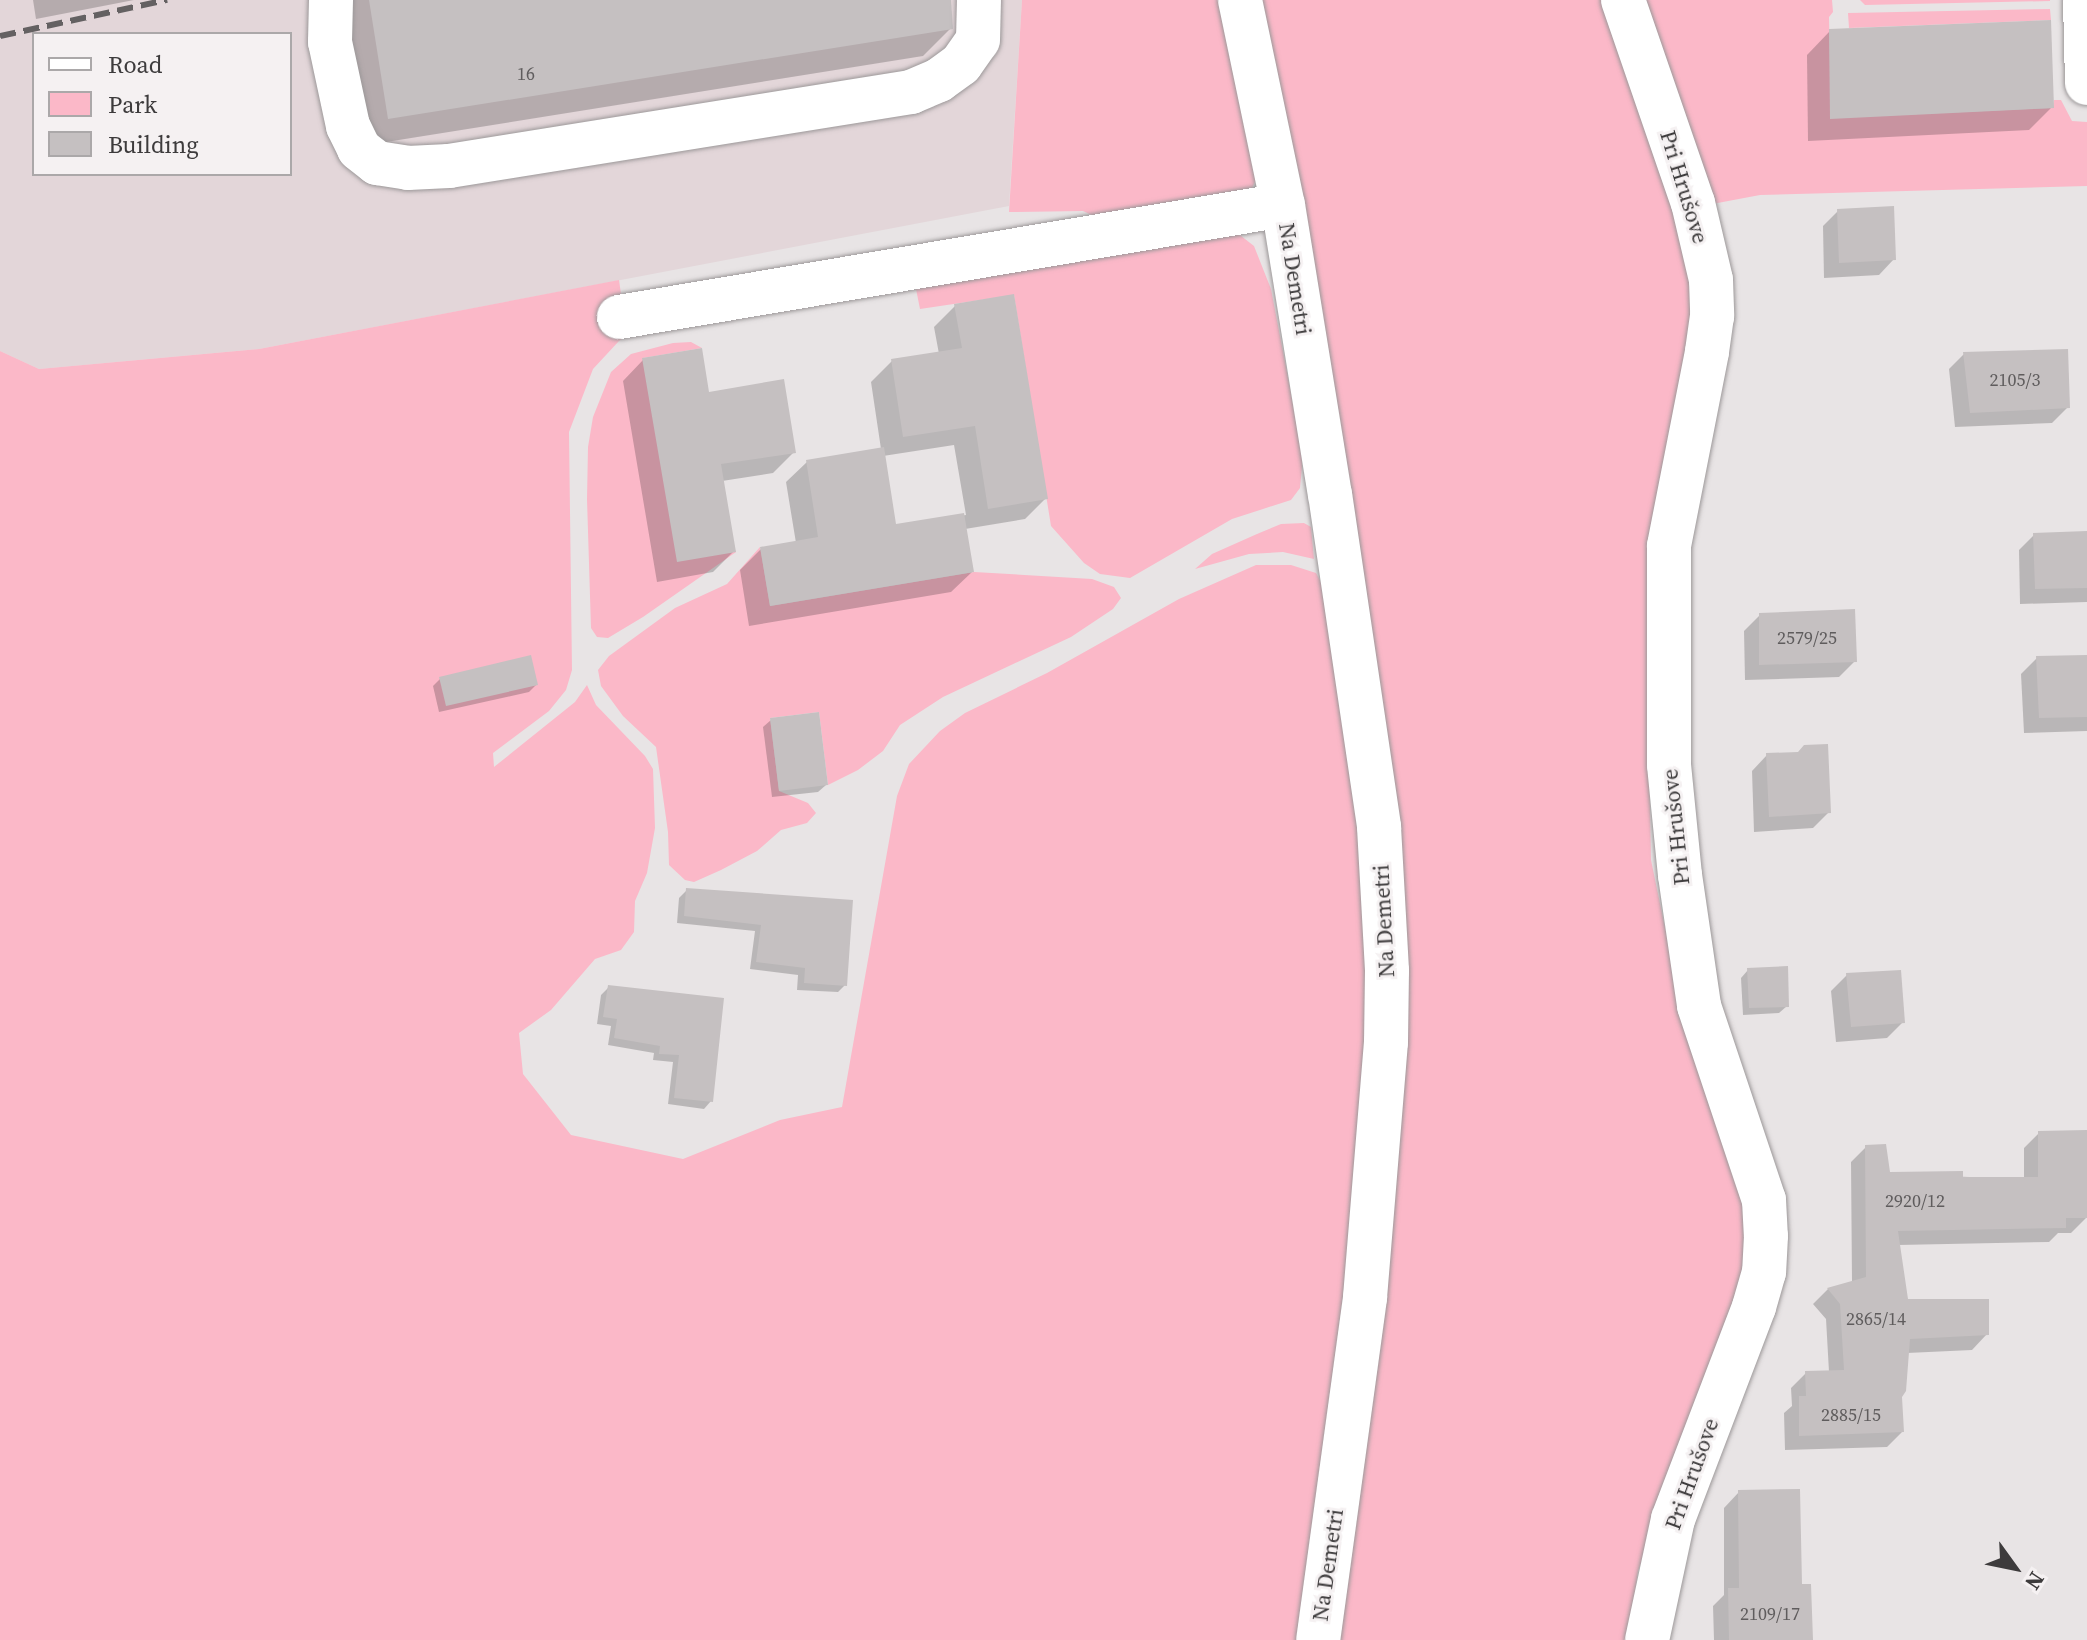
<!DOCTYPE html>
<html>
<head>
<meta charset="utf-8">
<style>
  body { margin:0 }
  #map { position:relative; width:2087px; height:1640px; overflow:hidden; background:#e8e4e5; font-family:"Source Serif 4",serif }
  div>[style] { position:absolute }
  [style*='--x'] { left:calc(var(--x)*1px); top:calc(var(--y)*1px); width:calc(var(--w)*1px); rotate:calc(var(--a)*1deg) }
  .built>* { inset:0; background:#e3d6d9 }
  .green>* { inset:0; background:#fbb8c8 }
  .shadow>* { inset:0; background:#0003 }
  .building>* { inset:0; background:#c5c0c1 }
  .roads { filter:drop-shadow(0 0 2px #9c9899) drop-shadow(0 0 2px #9c9899) }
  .minor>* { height:44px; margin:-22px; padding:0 22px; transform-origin:22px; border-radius:22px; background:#fff }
  .rail>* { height:6px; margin-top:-3px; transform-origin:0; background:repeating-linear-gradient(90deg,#646162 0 16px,transparent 0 24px) }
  span { translate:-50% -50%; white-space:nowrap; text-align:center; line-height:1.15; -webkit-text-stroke:6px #f5f1f2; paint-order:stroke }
  .number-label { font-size:18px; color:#5f5c5d }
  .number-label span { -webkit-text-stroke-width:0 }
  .street-label { font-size:22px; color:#3d3b3c }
  .legend { position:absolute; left:32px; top:32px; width:260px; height:144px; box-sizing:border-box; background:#f5f1f2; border:2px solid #aba8a9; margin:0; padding:10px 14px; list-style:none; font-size:24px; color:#3d3b3c }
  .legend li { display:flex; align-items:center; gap:16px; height:40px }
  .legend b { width:40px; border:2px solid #aba8a9 }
  .north { position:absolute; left:1975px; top:1528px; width:80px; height:80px; -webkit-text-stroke:6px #f5f1f2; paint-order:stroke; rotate:123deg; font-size:22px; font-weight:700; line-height:32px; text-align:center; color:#3d3b3c }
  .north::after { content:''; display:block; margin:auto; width:28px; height:36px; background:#3d3b3c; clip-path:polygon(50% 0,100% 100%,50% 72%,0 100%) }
</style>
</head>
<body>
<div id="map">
  <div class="built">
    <div style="clip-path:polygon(evenodd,0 0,1022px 0,1009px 206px,259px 349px,39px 369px,0 351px,0 0,34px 34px,290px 34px,290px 174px,34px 174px,34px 34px)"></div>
  </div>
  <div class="green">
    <div style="clip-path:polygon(1022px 0,1222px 0,1258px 176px,1252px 188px,1096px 217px,1083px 211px,1009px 212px)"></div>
    <div style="clip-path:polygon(1262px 0,1611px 0,1700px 281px,1649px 757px,1651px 860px,1682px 1010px,1751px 1226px,1742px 1290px,1638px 1571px,1628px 1640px,1334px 1640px,1402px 1052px)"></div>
    <div style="clip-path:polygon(1642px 0,1832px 0,1833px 12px,1829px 17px,1831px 118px,2053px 108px,2054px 100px,2061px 100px,2072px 121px,2087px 122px,2087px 186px,1760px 195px,1707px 205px)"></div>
    <div style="clip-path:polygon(1860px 0,2050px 0,2050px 1px,1865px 5px)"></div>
    <div style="clip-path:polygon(2050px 9px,2051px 20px,1849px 28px,1848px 13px)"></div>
    <div style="clip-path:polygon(1236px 232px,1254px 246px,1271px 289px,1303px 456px,1300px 488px,1291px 500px,1232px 519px,1130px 578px,1100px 574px,1084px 563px,1051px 526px,1014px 295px,920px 309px,916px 289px)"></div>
    <div style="clip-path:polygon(619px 280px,623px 308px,639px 327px,619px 341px,593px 369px,569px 432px,572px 670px,566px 690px,549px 711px,493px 753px,494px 767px,575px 702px,587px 685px,596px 705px,645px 756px,653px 769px,655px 828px,647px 873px,635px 901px,634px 932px,621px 950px,595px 959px,551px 1010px,519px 1033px,523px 1074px,571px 1135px,683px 1159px,780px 1120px,842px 1107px,897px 796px,909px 764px,940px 731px,965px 713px,1047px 673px,1179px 599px,1256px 565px,1291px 565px,1316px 573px,1324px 588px,1363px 872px,1367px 1035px,1344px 1288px,1298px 1640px,0 1640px,0 351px,39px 369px,259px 349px)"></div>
    <div style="clip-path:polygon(691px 342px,702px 348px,643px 358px,736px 552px,643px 617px,608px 638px,597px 637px,591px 628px,587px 499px,588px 447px,593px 417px,611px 372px,631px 354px,673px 343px)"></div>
    <div style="clip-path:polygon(1304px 523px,1311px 527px,1314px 559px,1283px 552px,1249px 554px,1195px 569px,1212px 554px,1257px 534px,1281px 524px)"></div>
    <div style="clip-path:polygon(760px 547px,770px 606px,974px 572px,1092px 579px,1114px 587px,1121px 598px,1113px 609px,1071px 637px,943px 697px,900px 725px,883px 751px,858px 770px,828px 785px,819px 712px,770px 718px,779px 791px,808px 803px,816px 813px,807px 823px,781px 830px,757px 851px,721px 870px,694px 882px,685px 880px,669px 865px,668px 832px,656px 747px,623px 716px,601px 686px,598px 670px,609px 656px,675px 608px,727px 584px)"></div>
  </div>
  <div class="shadow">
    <div style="clip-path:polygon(33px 0,134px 0,36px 19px)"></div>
    <div style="clip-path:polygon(345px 0,947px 0,951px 28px,923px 56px,361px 146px)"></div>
    <div style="clip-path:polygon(1830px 31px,2052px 107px,2029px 130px,1808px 141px,1807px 55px)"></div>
    <div style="clip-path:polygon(1838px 211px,1894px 259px,1879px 275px,1824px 278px,1823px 226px)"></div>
    <div style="clip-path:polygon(evenodd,955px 306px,1046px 498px,1025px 519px,965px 529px,972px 572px,951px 592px,749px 626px,740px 570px,761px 549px,796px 543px,786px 482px,807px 462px,881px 449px,871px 382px,892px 361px,939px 354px,934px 327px,955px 306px,954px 445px,966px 515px,894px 526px,883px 456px,954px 445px)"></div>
    <div style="clip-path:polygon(1964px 354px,2068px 407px,2052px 423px,1955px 427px,1949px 369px)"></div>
    <div style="clip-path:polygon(643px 360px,708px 394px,794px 452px,773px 473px,722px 481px,734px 551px,713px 572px,657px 582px,623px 381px)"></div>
    <div style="clip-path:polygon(2087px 533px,2087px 602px,2020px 604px,2019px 550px,2034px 535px)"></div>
    <div style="clip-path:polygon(1760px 615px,1855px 661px,1839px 677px,1745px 680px,1744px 631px)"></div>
    <div style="clip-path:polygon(2087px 657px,2087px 731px,2024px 733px,2021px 674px,2037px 658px)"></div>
    <div style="clip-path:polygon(440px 679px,536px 685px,529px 692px,439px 712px,433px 686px)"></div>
    <div style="clip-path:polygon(771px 720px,826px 785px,818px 792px,772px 797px,763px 727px)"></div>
    <div style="clip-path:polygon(1798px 754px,1829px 812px,1813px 828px,1754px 832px,1752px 771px,1767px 755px)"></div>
    <div style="clip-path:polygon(687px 890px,851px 902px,845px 985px,838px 992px,797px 990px,798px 975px,750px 969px,755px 931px,677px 923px,679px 898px)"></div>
    <div style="clip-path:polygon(1748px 970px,1787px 1006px,1779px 1013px,1743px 1015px,1741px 978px)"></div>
    <div style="clip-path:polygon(1847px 975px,1903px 1022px,1887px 1038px,1836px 1042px,1831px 991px)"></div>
    <div style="clip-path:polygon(608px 988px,722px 1000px,711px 1101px,704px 1109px,668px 1104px,673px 1062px,653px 1060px,654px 1053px,608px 1045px,611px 1026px,597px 1024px,601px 995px)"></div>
    <div style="clip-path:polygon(2039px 1133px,2087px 1217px,2071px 1233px,2058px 1233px,2049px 1242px,1898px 1245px,1906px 1301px,1987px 1334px,1972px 1350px,1907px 1353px,1900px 1396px,1902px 1432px,1887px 1447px,1785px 1450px,1784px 1413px,1792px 1406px,1791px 1388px,1806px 1373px,1829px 1372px,1826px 1319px,1813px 1304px,1828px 1289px,1852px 1283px,1851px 1162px,1866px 1147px,1888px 1174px,2024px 1179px,2024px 1148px)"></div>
    <div style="clip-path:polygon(1739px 1492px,1800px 1586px,1809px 1640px,1714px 1640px,1713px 1606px,1724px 1595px,1724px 1508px)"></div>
  </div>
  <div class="building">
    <div style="clip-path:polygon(369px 0,951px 0,953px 29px,388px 119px)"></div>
    <div style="clip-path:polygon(2051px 20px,2054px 108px,1830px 119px,1829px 29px)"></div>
    <div style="clip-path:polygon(1894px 206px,1896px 260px,1839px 263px,1837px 209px)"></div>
    <div style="clip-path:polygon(1014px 294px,1048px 499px,988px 509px,975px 426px,903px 437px,891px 359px,962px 348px,954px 304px)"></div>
    <div style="clip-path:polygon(702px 348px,709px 392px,784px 379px,796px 453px,721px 464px,736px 552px,677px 562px,642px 358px)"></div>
    <div style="clip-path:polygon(2068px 349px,2070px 408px,1970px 413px,1963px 352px)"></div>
    <div style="clip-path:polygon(884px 447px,896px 524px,964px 513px,974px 572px,770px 606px,760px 547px,818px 537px,806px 460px)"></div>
    <div style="clip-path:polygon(2087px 531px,2087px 588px,2035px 589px,2033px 533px)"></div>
    <div style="clip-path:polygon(1855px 609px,1857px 662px,1759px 665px,1759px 613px)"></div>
    <div style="clip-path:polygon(531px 655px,538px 685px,446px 706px,439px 677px)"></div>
    <div style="clip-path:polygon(2087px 655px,2087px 717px,2039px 718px,2036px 656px)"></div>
    <div style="clip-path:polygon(819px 712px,828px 785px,779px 791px,770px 718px)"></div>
    <div style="clip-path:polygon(1828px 744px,1831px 813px,1769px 817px,1766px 753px,1798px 752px,1804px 745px)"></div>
    <div style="clip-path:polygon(686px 888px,853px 900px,847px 986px,804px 983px,805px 968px,756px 962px,761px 925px,684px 916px)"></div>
    <div style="clip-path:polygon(1788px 966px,1789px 1007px,1749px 1008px,1747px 968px)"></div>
    <div style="clip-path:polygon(1901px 970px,1905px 1023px,1851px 1027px,1846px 973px)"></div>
    <div style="clip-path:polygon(608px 985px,724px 998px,713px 1102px,674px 1098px,679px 1055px,659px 1054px,660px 1046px,614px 1038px,617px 1019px,603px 1017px)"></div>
    <div style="clip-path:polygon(2087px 1130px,2087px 1218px,2066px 1218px,2066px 1228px,1898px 1231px,1908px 1299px,1989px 1299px,1989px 1335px,1910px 1339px,1906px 1391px,1902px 1397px,1904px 1432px,1799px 1436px,1799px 1396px,1806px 1396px,1805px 1371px,1844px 1370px,1840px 1304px,1827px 1288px,1866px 1277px,1865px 1145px,1886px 1144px,1890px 1172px,1963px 1171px,1963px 1177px,2038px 1177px,2038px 1131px)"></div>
    <div style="clip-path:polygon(1800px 1489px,1802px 1584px,1811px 1584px,1813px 1640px,1729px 1640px,1728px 1588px,1739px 1588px,1738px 1490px)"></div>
  </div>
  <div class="roads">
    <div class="minor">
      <div style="--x:331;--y:0;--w:42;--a:91.4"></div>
      <div style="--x:330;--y:42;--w:86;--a:77.9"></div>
      <div style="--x:348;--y:126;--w:25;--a:64"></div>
      <div style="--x:359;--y:149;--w:23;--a:38"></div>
      <div style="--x:377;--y:163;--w:31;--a:9"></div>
      <div style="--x:408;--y:168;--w:41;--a:-2.8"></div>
      <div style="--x:449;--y:166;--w:468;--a:-9.1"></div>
      <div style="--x:911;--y:92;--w:30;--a:-23"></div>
      <div style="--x:939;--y:80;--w:27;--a:-36"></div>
      <div style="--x:961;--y:64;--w:29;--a:-55"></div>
      <div style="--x:978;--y:40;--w:40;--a:-88.6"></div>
      <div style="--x:1240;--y:0;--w:209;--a:78.2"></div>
      <div style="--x:1283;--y:205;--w:293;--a:80.8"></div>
      <div style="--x:1330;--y:494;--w:337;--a:81.6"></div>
      <div style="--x:1379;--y:827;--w:144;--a:86.8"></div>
      <div style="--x:1387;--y:971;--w:71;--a:90.8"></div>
      <div style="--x:1386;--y:1042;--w:257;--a:94.7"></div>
      <div style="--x:1365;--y:1298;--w:345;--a:97.8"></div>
      <div style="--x:1623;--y:0;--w:215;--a:71"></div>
      <div style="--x:1693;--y:203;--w:79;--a:76.8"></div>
      <div style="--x:1711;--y:280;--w:36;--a:88"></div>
      <div style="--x:1712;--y:316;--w:36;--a:98"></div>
      <div style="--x:1707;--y:352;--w:198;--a:101.1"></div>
      <div style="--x:1669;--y:546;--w:219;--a:90"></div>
      <div style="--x:1669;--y:765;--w:111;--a:84.3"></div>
      <div style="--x:1680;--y:875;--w:132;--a:81.7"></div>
      <div style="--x:1699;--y:1006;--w:205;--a:71.5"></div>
      <div style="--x:1764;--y:1200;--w:36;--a:87"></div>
      <div style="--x:1766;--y:1236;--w:36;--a:93"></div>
      <div style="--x:1764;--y:1272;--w:36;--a:106"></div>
      <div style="--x:1754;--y:1307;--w:227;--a:110.9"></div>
      <div style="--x:1673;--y:1519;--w:124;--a:102.1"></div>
      <div style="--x:2085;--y:0;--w:83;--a:88.6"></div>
      <div style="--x:619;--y:317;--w:673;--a:-9.57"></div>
    </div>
  </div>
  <div class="rail">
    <div style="--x:0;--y:36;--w:171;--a:-12.2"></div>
  </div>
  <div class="number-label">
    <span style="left:526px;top:74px">16</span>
    <span style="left:2015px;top:380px">2105/3</span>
    <span style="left:1807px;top:638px">2579/25</span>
    <span style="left:1915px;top:1201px">2920/12</span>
    <span style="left:1876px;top:1319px">2865/14</span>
    <span style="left:1851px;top:1415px">2885/15</span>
    <span style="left:1770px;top:1614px">2109/17</span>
  </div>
  <div class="street-label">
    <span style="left:1684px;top:187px;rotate:73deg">Pri Hrušove</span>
    <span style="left:1295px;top:279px;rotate:81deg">Na Demetri</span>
    <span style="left:1676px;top:827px;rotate:-96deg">Pri Hrušove</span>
    <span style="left:1384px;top:921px;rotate:-93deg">Na Demetri</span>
    <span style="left:1692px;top:1474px;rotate:-70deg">Pri Hrušove</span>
    <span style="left:1328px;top:1565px;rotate:-82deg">Na Demetri</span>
  </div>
  <ul class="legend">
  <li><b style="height:10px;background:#fff"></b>Road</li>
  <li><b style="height:22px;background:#fbb8c8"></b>Park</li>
  <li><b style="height:22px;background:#c5c0c1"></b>Building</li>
  </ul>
  <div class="north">N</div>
</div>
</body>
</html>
